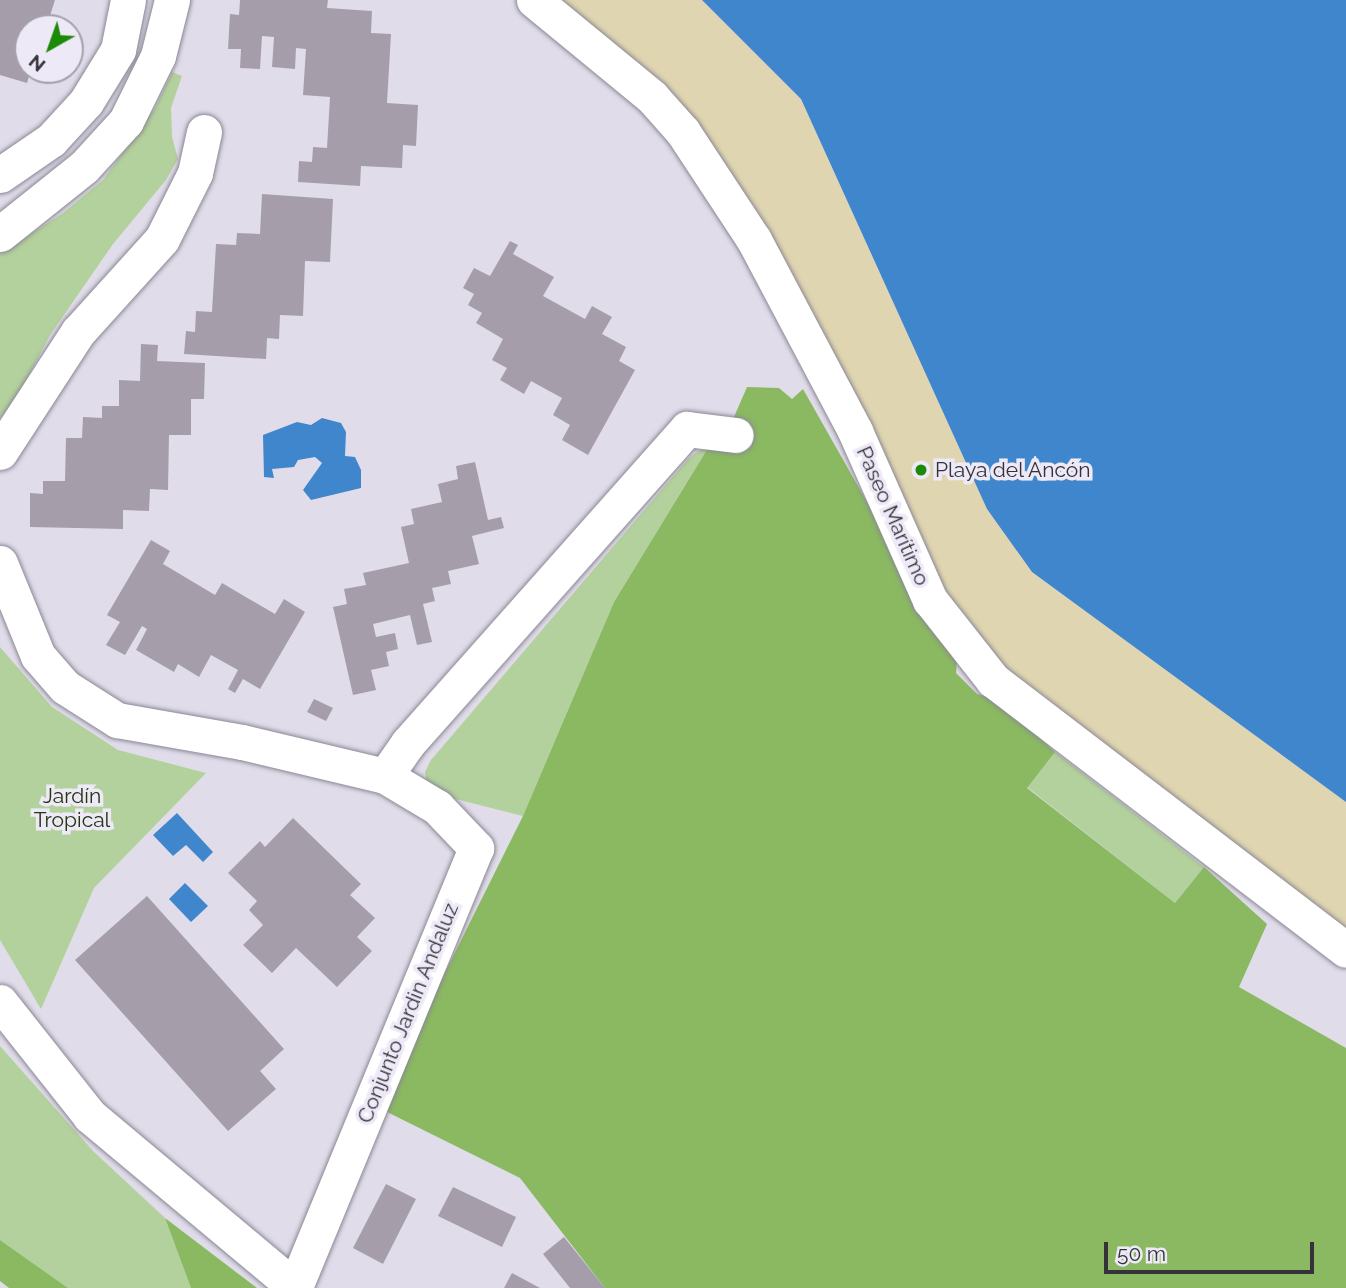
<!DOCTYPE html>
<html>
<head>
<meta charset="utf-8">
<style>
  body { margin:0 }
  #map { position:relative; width:1346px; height:1288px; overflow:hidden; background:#e0dcea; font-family:Raleway,sans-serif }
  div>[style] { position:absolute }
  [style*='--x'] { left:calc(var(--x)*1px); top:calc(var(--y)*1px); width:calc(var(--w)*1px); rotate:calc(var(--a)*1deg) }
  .green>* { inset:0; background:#b3d19c }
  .forest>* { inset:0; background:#8ab961 }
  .sand>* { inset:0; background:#dfd5b0 }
  .water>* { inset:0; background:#3f86cc }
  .building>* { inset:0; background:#a59eaa }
  .roads { filter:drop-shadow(0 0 2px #8b8794) drop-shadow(0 0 2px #8b8794) }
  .minor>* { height:35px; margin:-17.5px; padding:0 17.5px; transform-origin:17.5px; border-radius:17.5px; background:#fff }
  .dots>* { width:19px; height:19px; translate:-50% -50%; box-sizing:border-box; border:4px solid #ede9f7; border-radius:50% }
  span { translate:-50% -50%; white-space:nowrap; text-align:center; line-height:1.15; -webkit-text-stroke:7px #ede9f7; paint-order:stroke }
  .poi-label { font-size:21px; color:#353339 }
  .left { translate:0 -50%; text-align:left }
  .street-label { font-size:21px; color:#353339 }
  .park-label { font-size:21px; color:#233511 }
  .north { position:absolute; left:14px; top:14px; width:70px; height:70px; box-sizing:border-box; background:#ede9f7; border:2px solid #a3a0ab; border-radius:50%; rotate:220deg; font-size:19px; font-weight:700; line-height:28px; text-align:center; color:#353339 }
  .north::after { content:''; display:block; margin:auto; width:24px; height:32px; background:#1b8a07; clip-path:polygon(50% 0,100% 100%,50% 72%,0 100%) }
  .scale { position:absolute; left:1104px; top:1242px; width:210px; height:32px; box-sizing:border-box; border:4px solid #353339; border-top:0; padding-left:9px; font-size:21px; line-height:24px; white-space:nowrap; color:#353339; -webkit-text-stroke:5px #ede9f7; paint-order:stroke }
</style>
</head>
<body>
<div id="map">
  <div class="green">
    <div style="clip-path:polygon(172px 72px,182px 76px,171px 108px,172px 137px,178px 159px,166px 180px,113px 244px,50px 335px,20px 392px,0 418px,0 254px,63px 213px,103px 180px,155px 108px)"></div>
    <div style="clip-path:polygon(708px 448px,614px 602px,523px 816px,440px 795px,427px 784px,425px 772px,431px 760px,688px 459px,698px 451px)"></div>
    <div style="clip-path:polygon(0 647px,52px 707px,118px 750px,206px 773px,94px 888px,41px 1009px,0 940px)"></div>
    <div style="clip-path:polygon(1055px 752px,1204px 867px,1175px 903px,1027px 787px)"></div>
    <div style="clip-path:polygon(0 1046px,93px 1151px,165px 1218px,191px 1288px,68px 1288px,0 1240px)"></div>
  </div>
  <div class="forest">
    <div style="clip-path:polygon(747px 387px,779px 388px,792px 399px,803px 389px,957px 661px,956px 673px,977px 694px,997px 699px,1055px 752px,1027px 788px,1175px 903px,1204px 867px,1267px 924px,1239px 987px,1346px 1048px,1346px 1288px,605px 1288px,520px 1178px,383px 1110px,397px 1069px,523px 816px,614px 602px,708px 448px,734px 417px)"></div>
    <div style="clip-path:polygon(165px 1218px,257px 1288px,191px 1288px)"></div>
    <div style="clip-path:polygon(0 1240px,68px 1288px,9px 1288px,0 1281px)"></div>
  </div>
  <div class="sand">
    <div style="clip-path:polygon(534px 0,702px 0,801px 99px,987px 509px,1032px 572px,1346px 802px,1346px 950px,993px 680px,683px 133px)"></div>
  </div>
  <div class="water">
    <div style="clip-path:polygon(702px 0,1346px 0,1346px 802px,1032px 572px,987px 509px,801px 99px)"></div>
    <div style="clip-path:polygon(322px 418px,341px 423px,346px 432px,345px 456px,355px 457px,361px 470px,361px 488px,311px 500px,303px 490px,322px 463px,315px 457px,298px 460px,294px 467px,272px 469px,274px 478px,264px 477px,263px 435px,297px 422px,311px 425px)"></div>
    <div style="clip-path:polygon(177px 813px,213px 852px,203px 862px,186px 845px,173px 856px,153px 835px)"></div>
    <div style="clip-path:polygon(185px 883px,208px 906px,191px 922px,169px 899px)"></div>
  </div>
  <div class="building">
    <div style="clip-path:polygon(0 0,55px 0,49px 19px,67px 24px,66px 28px,28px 28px,28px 70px,31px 70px,27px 83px,0 75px)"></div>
    <div style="clip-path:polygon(240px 0,328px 0,327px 8px,372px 11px,371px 33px,391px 34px,387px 103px,418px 105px,416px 146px,403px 145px,402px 168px,361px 166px,360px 186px,298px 182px,299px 161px,312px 162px,313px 147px,327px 148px,330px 97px,303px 95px,306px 49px,296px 48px,295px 69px,272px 67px,274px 37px,262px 36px,260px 69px,240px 68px,241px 49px,228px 49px,230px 14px,239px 15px)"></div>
    <div style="clip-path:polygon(262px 194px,333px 199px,330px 262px,305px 261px,303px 316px,280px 315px,279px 339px,267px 338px,266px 359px,184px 354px,186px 331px,195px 332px,196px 311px,212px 312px,216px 244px,236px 245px,237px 233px,260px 234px)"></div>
    <div style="clip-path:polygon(510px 241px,518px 245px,513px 254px,554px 277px,543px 296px,585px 319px,592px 306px,612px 317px,602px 334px,626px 347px,619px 361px,635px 370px,588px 455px,562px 440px,570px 425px,553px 415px,562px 398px,531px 381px,524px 394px,500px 380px,507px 368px,492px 360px,503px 339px,476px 323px,482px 313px,468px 305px,474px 294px,463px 288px,474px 268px,490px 276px)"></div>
    <div style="clip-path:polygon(141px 344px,158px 345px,157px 361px,205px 363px,204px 399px,191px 399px,191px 435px,169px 435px,168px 490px,150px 489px,149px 511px,123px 510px,123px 529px,30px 527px,30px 493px,43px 494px,43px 481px,65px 481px,66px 438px,82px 438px,83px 417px,102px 418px,102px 406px,119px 406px,119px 380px,140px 381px)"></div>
    <div style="clip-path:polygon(475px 462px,488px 520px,501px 517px,504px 528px,472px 536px,479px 564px,448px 571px,451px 584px,432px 588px,435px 601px,423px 604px,432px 642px,417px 645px,410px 615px,373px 624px,376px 637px,395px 633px,398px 649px,386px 652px,389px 666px,371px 670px,376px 690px,353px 695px,333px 607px,347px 604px,344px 589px,366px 585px,363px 573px,409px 563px,401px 527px,414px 524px,411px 509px,442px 502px,438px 484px,458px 479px,456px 466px)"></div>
    <div style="clip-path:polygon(151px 540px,170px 551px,163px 564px,215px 595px,222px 583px,275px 614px,284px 599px,305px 612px,260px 689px,243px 679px,235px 693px,228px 689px,238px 670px,211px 655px,199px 677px,178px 664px,174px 672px,136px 650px,147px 629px,142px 626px,125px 655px,106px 645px,120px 622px,107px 615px)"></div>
    <div style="clip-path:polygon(314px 699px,333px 708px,326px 721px,307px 712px)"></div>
    <div style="clip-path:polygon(293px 818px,361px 884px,350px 895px,375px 918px,357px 937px,372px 951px,337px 987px,296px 948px,272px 973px,243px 945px,263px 925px,249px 910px,257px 901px,228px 873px,260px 841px,265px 847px)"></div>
    <div style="clip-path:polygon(147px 896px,284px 1049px,260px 1071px,276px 1089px,228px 1131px,75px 960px)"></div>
    <div style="clip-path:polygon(386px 1184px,416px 1199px,383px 1264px,353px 1248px)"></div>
    <div style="clip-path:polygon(453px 1187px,516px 1217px,502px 1247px,438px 1216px)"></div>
    <div style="clip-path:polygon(564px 1237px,605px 1288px,570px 1288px,543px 1254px)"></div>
    <div style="clip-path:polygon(512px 1273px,540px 1288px,504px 1288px)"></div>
  </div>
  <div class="roads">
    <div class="minor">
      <div style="--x:534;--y:0;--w:153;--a:39.4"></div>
      <div style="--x:652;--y:97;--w:47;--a:48.5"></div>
      <div style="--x:683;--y:132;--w:129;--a:56.7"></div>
      <div style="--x:754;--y:240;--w:216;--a:62.1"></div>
      <div style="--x:855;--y:431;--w:185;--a:66.1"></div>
      <div style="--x:930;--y:600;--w:102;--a:51.8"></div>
      <div style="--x:993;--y:680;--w:444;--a:37.4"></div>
      <div style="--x:0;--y:175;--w:62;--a:-34.5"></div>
      <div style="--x:51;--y:140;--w:52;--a:-47.4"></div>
      <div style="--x:86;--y:102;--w:61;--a:-58.4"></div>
      <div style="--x:118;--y:50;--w:51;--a:-78.7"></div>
      <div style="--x:0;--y:234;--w:107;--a:-38.6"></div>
      <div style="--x:84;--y:167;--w:62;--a:-47.6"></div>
      <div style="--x:126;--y:121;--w:72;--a:-63.8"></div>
      <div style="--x:158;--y:56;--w:58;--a:-76"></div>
      <div style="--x:0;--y:452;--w:143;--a:-57"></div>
      <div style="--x:78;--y:332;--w:125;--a:-47.9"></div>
      <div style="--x:162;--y:239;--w:74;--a:-63.4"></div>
      <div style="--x:195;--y:173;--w:42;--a:-77.6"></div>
      <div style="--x:0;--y:563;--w:100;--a:67.8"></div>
      <div style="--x:38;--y:656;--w:41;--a:48.9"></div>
      <div style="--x:65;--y:687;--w:62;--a:32.4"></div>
      <div style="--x:117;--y:720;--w:127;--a:10"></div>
      <div style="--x:242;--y:742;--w:147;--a:13.4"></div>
      <div style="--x:385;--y:776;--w:61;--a:30.8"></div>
      <div style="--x:437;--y:807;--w:57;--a:46.4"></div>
      <div style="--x:476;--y:848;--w:475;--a:112.4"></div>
      <div style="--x:385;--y:776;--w:40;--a:-55.1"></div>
      <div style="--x:408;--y:743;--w:420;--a:-48.4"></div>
      <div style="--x:687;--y:429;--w:49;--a:7"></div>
      <div style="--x:0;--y:1002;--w:145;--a:51.7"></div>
      <div style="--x:90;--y:1116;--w:268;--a:39.9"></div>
    </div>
  </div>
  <div class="dots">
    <div style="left:921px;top:470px;background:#1b8a07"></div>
  </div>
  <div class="poi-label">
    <span class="left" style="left:935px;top:470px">Playa del Ancón</span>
  </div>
  <div class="street-label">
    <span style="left:893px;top:516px;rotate:66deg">Paseo Marítimo</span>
    <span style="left:408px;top:1013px;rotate:-68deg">Conjunto Jardin Andaluz</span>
  </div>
  <div class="park-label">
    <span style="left:72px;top:808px">Jardín<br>Tropical</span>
  </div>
  <div class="north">N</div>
  <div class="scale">50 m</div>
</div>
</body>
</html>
